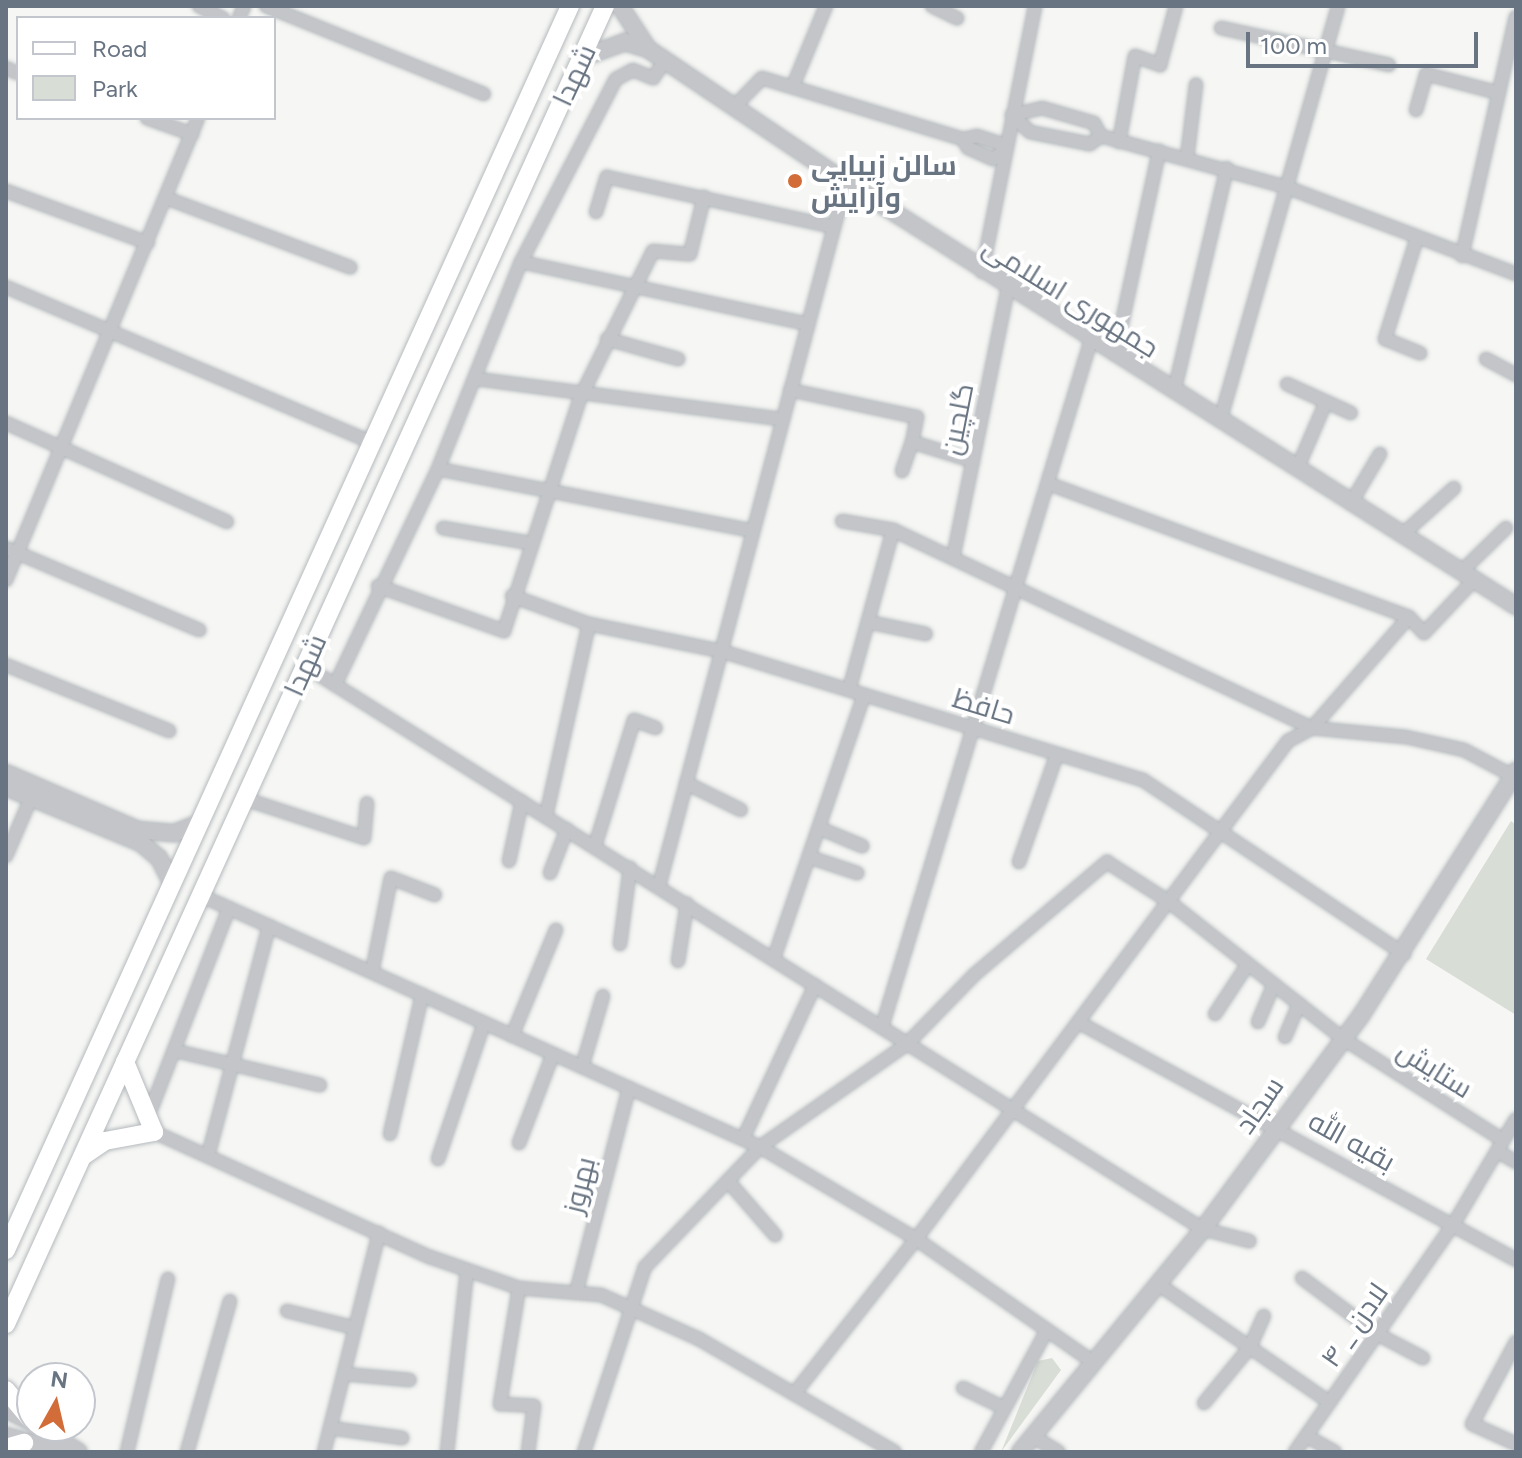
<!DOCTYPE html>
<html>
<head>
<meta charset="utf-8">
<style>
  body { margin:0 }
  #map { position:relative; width:1522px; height:1458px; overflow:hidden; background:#f6f7f4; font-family:Figtree,Cairo,sans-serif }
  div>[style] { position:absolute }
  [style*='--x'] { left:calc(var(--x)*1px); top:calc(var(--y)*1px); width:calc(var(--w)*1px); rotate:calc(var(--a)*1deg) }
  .green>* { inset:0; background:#d8ddd5 }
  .roads { filter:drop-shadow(0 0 2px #b5b9bd) drop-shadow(0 0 2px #b5b9bd) }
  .minor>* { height:12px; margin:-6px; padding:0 6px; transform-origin:6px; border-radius:6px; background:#c3c5c9 }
  .tertiary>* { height:16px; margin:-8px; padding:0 8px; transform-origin:8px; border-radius:8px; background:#c3c5c9 }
  .secondary>* { height:18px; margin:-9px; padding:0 9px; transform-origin:9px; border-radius:9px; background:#fff }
  .dots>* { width:22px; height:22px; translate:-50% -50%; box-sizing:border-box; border:4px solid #fff; border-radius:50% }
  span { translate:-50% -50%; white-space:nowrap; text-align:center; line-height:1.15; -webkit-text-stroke:8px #fff; paint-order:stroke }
  .street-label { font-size:28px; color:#697482 }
  .poi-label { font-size:28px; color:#697482; font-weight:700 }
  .left { translate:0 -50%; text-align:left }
  .frame { position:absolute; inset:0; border:8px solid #697482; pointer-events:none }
  .legend { position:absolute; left:16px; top:16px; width:260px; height:104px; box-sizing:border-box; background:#fff; border:2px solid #c3c7cd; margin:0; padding:10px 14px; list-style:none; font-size:24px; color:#697482 }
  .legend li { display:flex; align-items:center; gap:16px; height:40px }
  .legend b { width:40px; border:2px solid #c3c7cd }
  .north { position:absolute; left:16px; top:1362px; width:80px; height:80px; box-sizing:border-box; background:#fff; border:2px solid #c3c7cd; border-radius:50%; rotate:8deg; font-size:22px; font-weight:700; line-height:32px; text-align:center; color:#697482 }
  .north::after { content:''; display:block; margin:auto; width:28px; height:36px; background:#d26c38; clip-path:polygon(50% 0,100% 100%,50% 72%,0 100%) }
  .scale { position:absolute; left:1246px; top:32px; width:232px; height:36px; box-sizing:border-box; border:4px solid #697482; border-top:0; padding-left:10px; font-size:24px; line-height:28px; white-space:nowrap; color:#697482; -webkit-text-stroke:6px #fff; paint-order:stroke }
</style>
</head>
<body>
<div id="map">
  <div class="green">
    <div style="clip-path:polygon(1511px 821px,1516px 825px,1516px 1015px,1426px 959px)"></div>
    <div style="clip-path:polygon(1052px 1358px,1061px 1370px,1001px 1452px,1038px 1361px)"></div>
  </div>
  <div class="roads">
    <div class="minor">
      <div style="--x:199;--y:6;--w:27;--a:27"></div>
      <div style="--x:266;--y:6;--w:235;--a:22"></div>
      <div style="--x:932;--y:6;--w:28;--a:26"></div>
      <div style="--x:239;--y:18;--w:13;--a:-67"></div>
      <div style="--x:1221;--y:28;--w:172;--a:12.4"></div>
      <div style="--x:6;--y:68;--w:13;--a:23"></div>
      <div style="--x:793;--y:86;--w:87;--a:-67.6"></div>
      <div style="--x:734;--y:107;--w:40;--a:-46"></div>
      <div style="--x:762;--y:78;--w:210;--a:16.9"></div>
      <div style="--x:1042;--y:108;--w:54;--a:16.1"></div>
      <div style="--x:1094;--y:123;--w:15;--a:62"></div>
      <div style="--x:1101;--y:136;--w:14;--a:144"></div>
      <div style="--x:1090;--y:144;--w:61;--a:-168.7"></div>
      <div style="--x:1030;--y:132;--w:25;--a:-137"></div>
      <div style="--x:1012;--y:115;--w:31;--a:-13"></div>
      <div style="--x:1416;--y:110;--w:37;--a:-74"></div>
      <div style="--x:1426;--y:74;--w:75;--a:14.6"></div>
      <div style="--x:147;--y:118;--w:48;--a:19.6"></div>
      <div style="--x:977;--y:136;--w:23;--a:18"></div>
      <div style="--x:999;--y:143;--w:10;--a:53"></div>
      <div style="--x:1005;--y:151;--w:14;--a:146"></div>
      <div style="--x:993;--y:159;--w:27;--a:-156"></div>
      <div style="--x:968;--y:148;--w:10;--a:-119"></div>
      <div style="--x:963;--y:139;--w:14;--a:-12"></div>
      <div style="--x:1101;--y:136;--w:192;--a:15.4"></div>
      <div style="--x:1286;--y:187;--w:246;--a:20.7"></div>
      <div style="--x:1119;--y:142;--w:87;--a:-79.5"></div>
      <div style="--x:1135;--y:56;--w:27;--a:20"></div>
      <div style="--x:1160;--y:65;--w:61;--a:-74.8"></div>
      <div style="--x:1187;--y:158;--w:74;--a:-83"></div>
      <div style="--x:6;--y:191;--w:151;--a:20.1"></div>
      <div style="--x:166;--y:198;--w:197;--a:20.6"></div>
      <div style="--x:596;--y:212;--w:37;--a:-73"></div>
      <div style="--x:607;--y:177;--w:232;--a:12.4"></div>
      <div style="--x:1416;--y:241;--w:103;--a:107.6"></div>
      <div style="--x:1385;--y:339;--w:38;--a:22"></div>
      <div style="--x:1462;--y:256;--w:245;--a:-77.3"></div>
      <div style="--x:521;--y:262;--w:294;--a:12.2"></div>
      <div style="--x:982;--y:272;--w:271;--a:-78.7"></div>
      <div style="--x:6;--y:287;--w:399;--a:23"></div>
      <div style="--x:607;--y:339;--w:74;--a:15.7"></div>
      <div style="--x:1115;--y:355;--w:209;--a:-77.8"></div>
      <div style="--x:1486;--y:359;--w:34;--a:28"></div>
      <div style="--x:477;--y:379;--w:308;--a:7.5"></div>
      <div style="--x:1287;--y:384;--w:70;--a:24.4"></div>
      <div style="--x:790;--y:390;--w:130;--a:12"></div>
      <div style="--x:917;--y:417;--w:25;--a:101"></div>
      <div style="--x:912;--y:442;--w:64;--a:17.3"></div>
      <div style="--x:1174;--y:392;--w:230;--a:-76.7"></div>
      <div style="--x:1220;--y:421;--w:431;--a:-74.1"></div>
      <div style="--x:6;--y:423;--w:242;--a:24.1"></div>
      <div style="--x:438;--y:469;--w:321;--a:11.1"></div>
      <div style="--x:1297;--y:469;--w:73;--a:-66.6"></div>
      <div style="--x:902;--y:471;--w:31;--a:-71"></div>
      <div style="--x:1351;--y:503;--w:57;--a:-59.4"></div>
      <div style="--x:842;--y:521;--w:52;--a:10"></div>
      <div style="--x:893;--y:530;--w:463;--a:25.3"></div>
      <div style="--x:1312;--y:728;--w:147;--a:-48.9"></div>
      <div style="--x:1409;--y:617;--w:383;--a:-159.7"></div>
      <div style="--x:443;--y:528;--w:88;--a:9.8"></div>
      <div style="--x:1402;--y:535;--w:70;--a:-42.1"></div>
      <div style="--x:6;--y:548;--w:210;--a:23"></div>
      <div style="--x:953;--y:558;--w:276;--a:-78.5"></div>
      <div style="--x:1461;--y:572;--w:63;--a:-44.4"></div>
      <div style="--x:6;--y:580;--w:500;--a:-67.43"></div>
      <div style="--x:378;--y:586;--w:134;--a:19.7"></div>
      <div style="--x:504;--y:631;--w:247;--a:-71.9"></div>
      <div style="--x:581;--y:396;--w:162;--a:-63.6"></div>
      <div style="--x:653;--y:251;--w:37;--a:5"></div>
      <div style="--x:690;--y:254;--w:59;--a:-76.2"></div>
      <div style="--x:512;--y:596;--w:82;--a:20"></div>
      <div style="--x:589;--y:624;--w:135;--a:11.6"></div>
      <div style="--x:721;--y:651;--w:441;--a:17"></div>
      <div style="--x:1143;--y:780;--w:314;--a:33.7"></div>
      <div style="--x:1409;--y:617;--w:22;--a:47"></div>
      <div style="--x:1424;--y:633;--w:73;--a:-46.7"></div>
      <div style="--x:868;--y:622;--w:59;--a:11.7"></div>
      <div style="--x:6;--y:665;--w:176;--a:22"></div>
      <div style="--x:305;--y:666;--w:1060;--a:32.09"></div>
      <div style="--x:1203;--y:1229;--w:48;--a:14.6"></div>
      <div style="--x:335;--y:685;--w:239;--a:-64.5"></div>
      <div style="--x:438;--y:469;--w:223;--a:-68.2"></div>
      <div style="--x:521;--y:262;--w:206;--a:-62.6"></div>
      <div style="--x:616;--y:79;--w:19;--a:-28"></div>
      <div style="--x:633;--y:70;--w:22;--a:22"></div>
      <div style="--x:653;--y:78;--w:21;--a:-55"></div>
      <div style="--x:849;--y:690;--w:166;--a:-74.6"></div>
      <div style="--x:686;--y:783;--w:61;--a:26.1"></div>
      <div style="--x:245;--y:799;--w:125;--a:18.1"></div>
      <div style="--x:364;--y:838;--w:35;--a:-85"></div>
      <div style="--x:546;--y:816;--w:197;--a:-77.4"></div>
      <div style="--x:819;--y:828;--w:47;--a:22.7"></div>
      <div style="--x:595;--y:846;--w:132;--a:-72.8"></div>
      <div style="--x:634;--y:720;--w:23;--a:20"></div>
      <div style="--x:6;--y:856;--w:63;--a:-66.7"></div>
      <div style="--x:809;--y:857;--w:51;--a:18.4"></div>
      <div style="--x:509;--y:861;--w:61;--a:-77.8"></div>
      <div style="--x:1019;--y:862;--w:114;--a:-70.6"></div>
      <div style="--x:550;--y:873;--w:47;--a:-68.9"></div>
      <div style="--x:659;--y:886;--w:728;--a:-75.12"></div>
      <div style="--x:202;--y:896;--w:612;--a:24.22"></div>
      <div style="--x:760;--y:1147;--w:181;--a:30.5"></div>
      <div style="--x:916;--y:1239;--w:622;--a:-53.24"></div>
      <div style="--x:1288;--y:741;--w:27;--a:-28"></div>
      <div style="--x:1312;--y:728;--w:94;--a:5.5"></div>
      <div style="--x:1406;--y:737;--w:59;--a:12.6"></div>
      <div style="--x:1464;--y:750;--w:55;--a:28"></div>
      <div style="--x:620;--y:944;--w:77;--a:-82.5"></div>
      <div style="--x:774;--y:958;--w:278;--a:-71.1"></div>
      <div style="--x:678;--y:961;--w:58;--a:-81"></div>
      <div style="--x:372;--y:972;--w:96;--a:-78.6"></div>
      <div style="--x:391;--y:878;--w:47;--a:21.1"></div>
      <div style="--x:1215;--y:1014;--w:60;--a:-56.6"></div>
      <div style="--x:1078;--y:1022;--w:498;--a:28.5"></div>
      <div style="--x:1258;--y:1022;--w:41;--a:-67.2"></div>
      <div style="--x:882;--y:1027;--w:718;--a:-73.08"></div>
      <div style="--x:512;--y:1036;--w:115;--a:-67.5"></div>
      <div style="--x:1285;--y:1037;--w:36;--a:-67"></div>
      <div style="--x:176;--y:1051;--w:148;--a:13.3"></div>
      <div style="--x:582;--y:1067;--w:74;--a:-73.5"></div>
      <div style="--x:148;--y:1117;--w:224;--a:-68.8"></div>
      <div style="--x:154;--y:1132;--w:303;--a:24.4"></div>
      <div style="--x:430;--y:1257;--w:94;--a:19.2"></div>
      <div style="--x:519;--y:1288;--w:82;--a:4.9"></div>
      <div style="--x:601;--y:1295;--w:107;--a:24.2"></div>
      <div style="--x:699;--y:1339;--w:226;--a:30"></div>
      <div style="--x:390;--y:1134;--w:143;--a:-77"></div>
      <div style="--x:743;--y:1139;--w:170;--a:-64.9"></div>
      <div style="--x:519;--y:1143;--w:95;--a:-69.1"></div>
      <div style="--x:1497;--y:1151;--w:22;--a:30"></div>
      <div style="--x:209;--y:1152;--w:234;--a:-75.1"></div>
      <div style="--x:438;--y:1159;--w:144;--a:-71.3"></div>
      <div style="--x:728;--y:1181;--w:72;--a:49"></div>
      <div style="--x:1302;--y:1278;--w:94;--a:36.7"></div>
      <div style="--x:1377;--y:1334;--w:52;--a:27.6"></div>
      <div style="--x:1158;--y:1284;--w:208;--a:34.6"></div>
      <div style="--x:519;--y:1288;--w:118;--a:99.3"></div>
      <div style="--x:500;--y:1404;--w:34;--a:3"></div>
      <div style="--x:534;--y:1406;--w:46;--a:97.4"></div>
      <div style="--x:576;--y:1293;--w:212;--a:-75.5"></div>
      <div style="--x:287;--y:1311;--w:70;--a:14"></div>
      <div style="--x:1516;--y:1342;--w:93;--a:118.2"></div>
      <div style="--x:1472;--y:1424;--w:48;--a:24.4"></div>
      <div style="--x:344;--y:1374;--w:66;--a:5.2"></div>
      <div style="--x:963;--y:1388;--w:46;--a:26"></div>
      <div style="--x:794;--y:1394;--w:197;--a:-51.8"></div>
      <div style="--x:916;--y:1239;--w:216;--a:34.8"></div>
      <div style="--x:1204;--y:1403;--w:72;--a:-50.6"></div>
      <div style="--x:1250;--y:1347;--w:34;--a:-66"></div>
      <div style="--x:330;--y:1428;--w:73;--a:7.9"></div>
      <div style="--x:1032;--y:1436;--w:31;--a:31"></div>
      <div style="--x:1306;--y:1436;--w:33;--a:29"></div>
      <div style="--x:127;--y:1452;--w:178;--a:-76.7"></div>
      <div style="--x:187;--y:1452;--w:157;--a:-74.1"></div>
      <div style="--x:324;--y:1452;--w:226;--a:-75.9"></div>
      <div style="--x:447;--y:1452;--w:183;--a:-83.7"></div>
      <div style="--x:584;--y:1452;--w:195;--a:-71.8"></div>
      <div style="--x:645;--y:1267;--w:166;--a:-46.2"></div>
      <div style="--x:760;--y:1147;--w:179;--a:-35"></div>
      <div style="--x:907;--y:1044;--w:96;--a:-45.8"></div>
      <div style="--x:974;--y:975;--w:175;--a:-40.4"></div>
      <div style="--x:1107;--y:862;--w:72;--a:32.6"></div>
      <div style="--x:1168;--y:901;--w:221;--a:38.2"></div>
      <div style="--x:1342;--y:1038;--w:191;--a:32.4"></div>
      <div style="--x:981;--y:1452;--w:139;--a:-61.6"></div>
      <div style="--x:1295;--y:1452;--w:277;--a:-55.2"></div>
      <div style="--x:1453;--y:1225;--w:123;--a:-59.3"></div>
    </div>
    <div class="tertiary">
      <div style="--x:620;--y:6;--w:51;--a:56.9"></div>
      <div style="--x:648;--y:49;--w:239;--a:33.9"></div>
      <div style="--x:846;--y:182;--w:793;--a:32.33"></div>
      <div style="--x:581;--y:58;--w:47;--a:-20"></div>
      <div style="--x:625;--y:42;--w:24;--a:17"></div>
      <div style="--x:6;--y:773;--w:144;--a:23.4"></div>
      <div style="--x:138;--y:830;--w:37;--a:5"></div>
      <div style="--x:175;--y:833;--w:24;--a:-22"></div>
      <div style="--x:6;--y:787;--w:146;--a:22.5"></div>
      <div style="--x:141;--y:843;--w:23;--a:40"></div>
      <div style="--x:159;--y:858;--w:27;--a:63"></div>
      <div style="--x:6;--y:1409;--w:28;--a:27"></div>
      <div style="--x:37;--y:1426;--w:49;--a:31.8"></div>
      <div style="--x:6;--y:1436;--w:60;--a:15.4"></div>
      <div style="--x:1020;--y:1452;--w:288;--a:-50.6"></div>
      <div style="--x:1203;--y:1229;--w:267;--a:-53.5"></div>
      <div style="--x:1362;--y:1014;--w:288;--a:-57.6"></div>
    </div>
    <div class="secondary">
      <div style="--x:83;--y:1156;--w:27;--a:-34"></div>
      <div style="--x:105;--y:1141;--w:50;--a:-10.4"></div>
      <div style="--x:154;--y:1132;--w:76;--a:-112.5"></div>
      <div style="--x:6;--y:1250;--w:1366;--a:-65.61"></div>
      <div style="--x:6;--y:1324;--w:1448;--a:-65.56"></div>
      <div style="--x:6;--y:1390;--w:40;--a:50"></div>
      <div style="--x:6;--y:1448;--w:19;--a:-16"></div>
    </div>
  </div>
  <div class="dots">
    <div style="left:795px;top:181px;background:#d26c38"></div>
  </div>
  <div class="street-label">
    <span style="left:574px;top:75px;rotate:-65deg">شهدا</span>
    <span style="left:1071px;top:297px;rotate:32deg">جمهوری اسلامی</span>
    <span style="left:957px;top:419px;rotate:-79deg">گلچین</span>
    <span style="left:305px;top:665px;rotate:-66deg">شهدا</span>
    <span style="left:984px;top:706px;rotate:17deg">حافظ</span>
    <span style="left:1435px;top:1069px;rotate:32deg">ستایش</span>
    <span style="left:1259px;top:1105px;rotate:-55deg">سجاد</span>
    <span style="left:1352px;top:1141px;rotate:29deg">بقیه الله</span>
    <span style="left:579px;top:1185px;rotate:-76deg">بهروز</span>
    <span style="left:1354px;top:1325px;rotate:-55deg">لادن _ ۴</span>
  </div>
  <div class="poi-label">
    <span class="left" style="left:811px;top:181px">سالن زیبایی<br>وآرایش</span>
  </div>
  <div class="frame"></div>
  <ul class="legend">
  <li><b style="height:10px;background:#fff"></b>Road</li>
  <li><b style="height:22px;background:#d8ddd5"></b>Park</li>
  </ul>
  <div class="north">N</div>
  <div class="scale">100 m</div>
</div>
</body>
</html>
